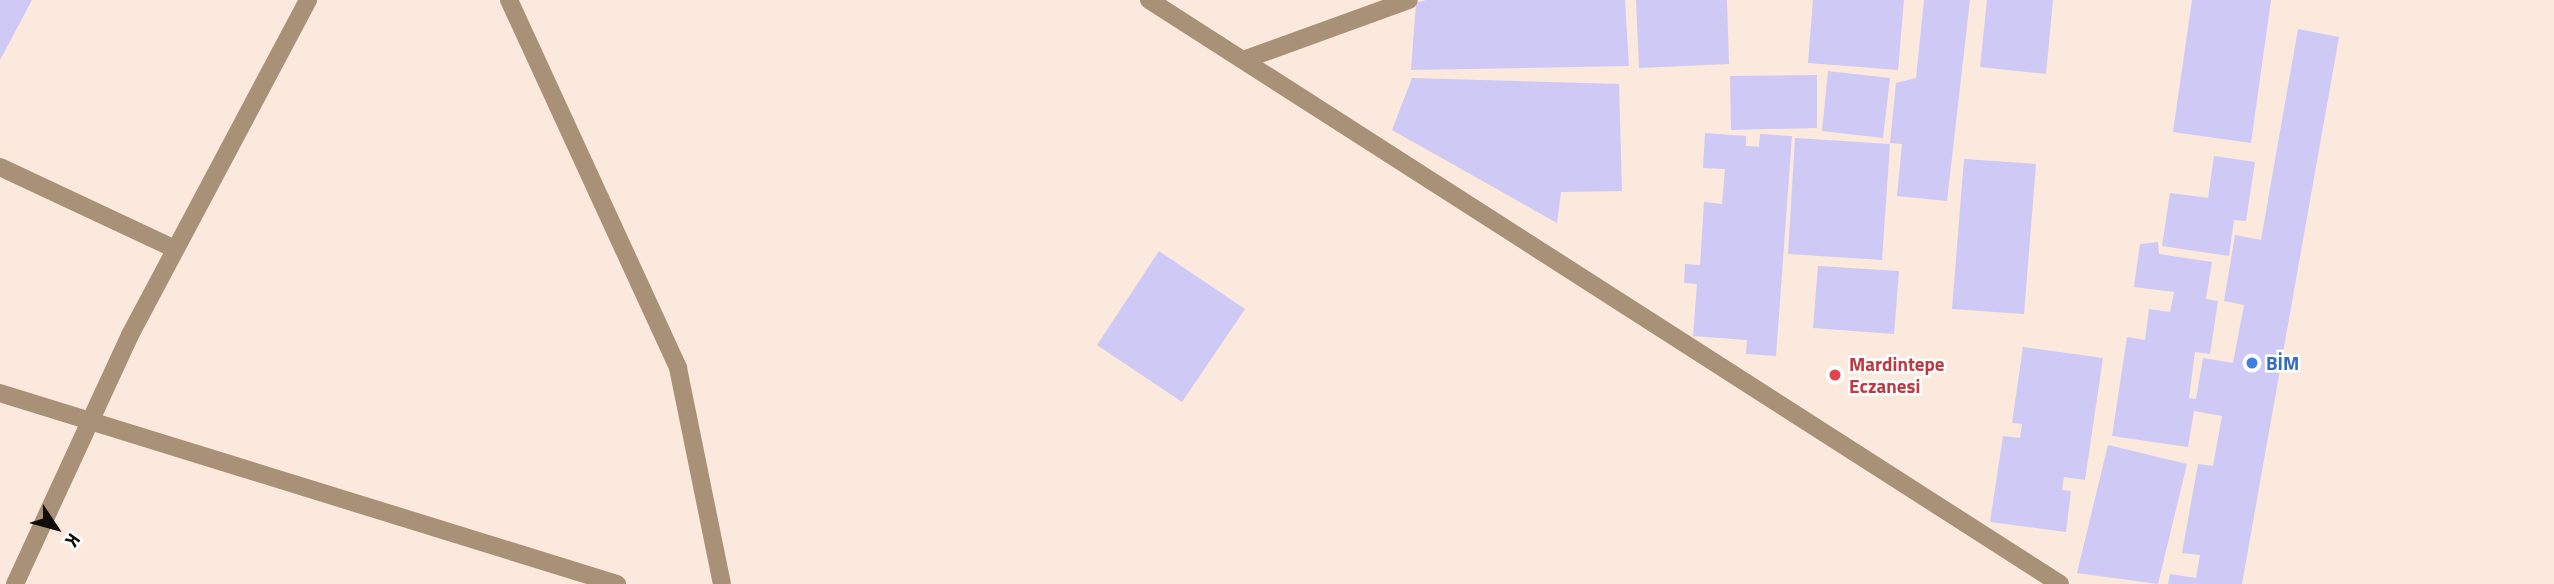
<!DOCTYPE html>
<html>
<head>
<meta charset="utf-8">
<style>
  body { margin:0 }
  #map { position:relative; width:2554px; height:584px; overflow:hidden; background:#fbe9dd; font-family:"Titillium Web",sans-serif }
  div>[style] { position:absolute }
  [style*='--x'] { left:calc(var(--x)*1px); top:calc(var(--y)*1px); width:calc(var(--w)*1px); rotate:calc(var(--a)*1deg) }
  .building>* { inset:0; background:#cfc9f6 }
  .minor>* { height:18px; margin:-9px; padding:0 9px; transform-origin:9px; border-radius:9px; background:#a89176 }
  .dots>* { width:19px; height:19px; translate:-50% -50%; box-sizing:border-box; border:4px solid #fff; border-radius:50% }
  span { translate:-50% -50%; white-space:nowrap; text-align:center; line-height:1.15; -webkit-text-stroke:5px #fff; paint-order:stroke }
  .shop-label { font-size:19px; color:#366cbe; font-weight:700 }
  .left { translate:0 -50%; text-align:left }
  .health-label { font-size:19px; color:#be3a42; font-weight:700 }
  .north { position:absolute; left:21px; top:493px; width:70px; height:70px; -webkit-text-stroke:5px #fff; paint-order:stroke; rotate:126deg; font-size:19px; font-weight:700; line-height:28px; text-align:center; color:#130d09 }
  .north::after { content:''; display:block; margin:auto; width:24px; height:32px; background:#130d09; clip-path:polygon(50% 0,100% 100%,50% 72%,0 100%) }
</style>
</head>
<body>
<div id="map">
  <div class="building">
    <div style="clip-path:polygon(0 0,32px 0,0 60px)"></div>
    <div style="clip-path:polygon(1426px 0,1625px 0,1629px 66px,1411px 70px,1416px 3px)"></div>
    <div style="clip-path:polygon(1636px 0,1727px 0,1729px 64px,1639px 68px)"></div>
    <div style="clip-path:polygon(1813px 0,1904px 0,1898px 70px,1808px 63px)"></div>
    <div style="clip-path:polygon(1924px 0,1970px 0,1947px 201px,1897px 196px,1902px 144px,1890px 143px,1896px 83px,1916px 78px)"></div>
    <div style="clip-path:polygon(1987px 0,2053px 0,2046px 74px,1980px 67px)"></div>
    <div style="clip-path:polygon(2192px 0,2271px 0,2251px 143px,2173px 132px)"></div>
    <div style="clip-path:polygon(2298px 29px,2339px 37px,2242px 584px,2168px 584px,2170px 574px,2196px 578px,2200px 555px,2182px 553px,2198px 464px,2213px 466px,2222px 416px,2194px 411px,2188px 447px,2112px 436px,2127px 337px,2145px 340px,2149px 309px,2170px 312px,2174px 292px,2134px 287px,2140px 244px,2158px 242px,2159px 254px,2212px 262px,2206px 299px,2218px 301px,2210px 354px,2195px 352px,2189px 398px,2196px 399px,2203px 358px,2233px 363px,2244px 305px,2224px 301px,2235px 235px,2261px 240px)"></div>
    <div style="clip-path:polygon(1828px 71px,1890px 78px,1883px 138px,1822px 131px)"></div>
    <div style="clip-path:polygon(1817px 75px,1817px 128px,1731px 130px,1730px 76px)"></div>
    <div style="clip-path:polygon(1412px 78px,1619px 84px,1622px 191px,1561px 192px,1557px 223px,1392px 130px)"></div>
    <div style="clip-path:polygon(1705px 133px,1746px 136px,1746px 146px,1759px 147px,1760px 134px,1792px 136px,1776px 356px,1746px 354px,1747px 340px,1693px 336px,1697px 284px,1684px 283px,1685px 264px,1700px 265px,1704px 202px,1722px 204px,1725px 169px,1703px 168px)"></div>
    <div style="clip-path:polygon(1795px 138px,1890px 144px,1882px 260px,1788px 254px)"></div>
    <div style="clip-path:polygon(2214px 156px,2255px 162px,2246px 221px,2234px 220px,2229px 256px,2162px 246px,2170px 193px,2208px 198px)"></div>
    <div style="clip-path:polygon(1964px 159px,2036px 164px,2024px 314px,1952px 309px)"></div>
    <div style="clip-path:polygon(1159px 251px,1245px 309px,1182px 402px,1097px 345px)"></div>
    <div style="clip-path:polygon(1818px 266px,1899px 271px,1894px 334px,1813px 328px)"></div>
    <div style="clip-path:polygon(2023px 347px,2103px 358px,2085px 480px,2064px 477px,2062px 490px,2071px 491px,2066px 532px,1990px 522px,2003px 436px,2020px 438px,2022px 424px,2012px 423px)"></div>
    <div style="clip-path:polygon(2108px 445px,2187px 464px,2158px 584px,2077px 573px)"></div>
  </div>
  <div class="minor">
    <div style="--x:509;--y:0;--w:405;--a:65.3"></div>
    <div style="--x:678;--y:368;--w:220;--a:78.5"></div>
    <div style="--x:1149;--y:0;--w:1082;--a:32.66"></div>
    <div style="--x:1246;--y:59;--w:173;--a:-19.9"></div>
    <div style="--x:0;--y:167;--w:193;--a:25.1"></div>
    <div style="--x:0;--y:393;--w:646;--a:17.2"></div>
    <div style="--x:15;--y:584;--w:274;--a:-65.2"></div>
    <div style="--x:130;--y:335;--w:379;--a:-62"></div>
  </div>
  <div class="dots">
    <div style="left:2252px;top:363px;background:#3f7fe0"></div>
    <div style="left:1835px;top:375px;background:#e0444e"></div>
  </div>
  <div class="shop-label">
    <span class="left" style="left:2266px;top:363px">BİM</span>
  </div>
  <div class="health-label">
    <span class="left" style="left:1849px;top:375px">Mardintepe<br>Eczanesi</span>
  </div>
  <div class="north">K</div>
</div>
</body>
</html>
